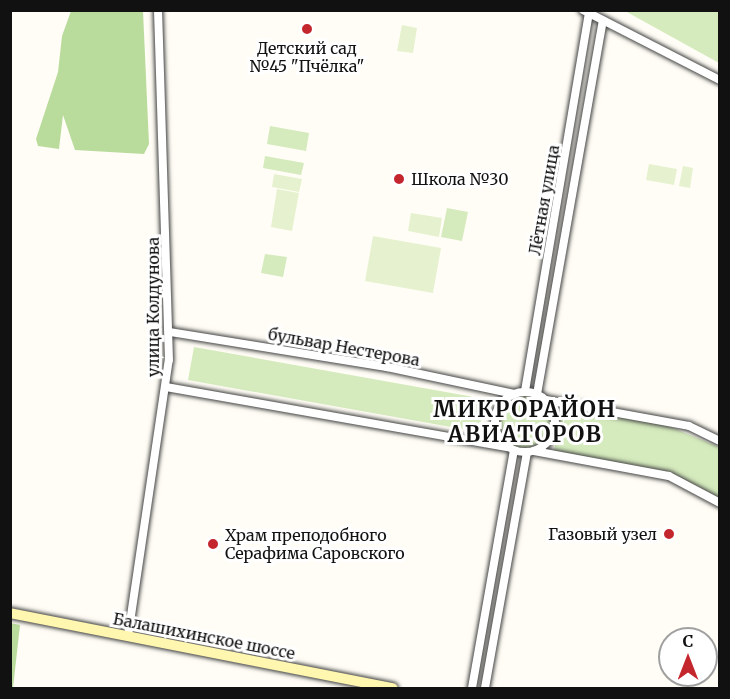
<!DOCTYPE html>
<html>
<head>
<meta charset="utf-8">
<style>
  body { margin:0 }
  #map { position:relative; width:730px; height:699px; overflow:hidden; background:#fffdf5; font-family:Merriweather,serif }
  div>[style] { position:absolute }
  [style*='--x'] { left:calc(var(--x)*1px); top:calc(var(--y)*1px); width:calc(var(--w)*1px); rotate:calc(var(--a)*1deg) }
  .green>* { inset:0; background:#d5ebbd }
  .round { border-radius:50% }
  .forest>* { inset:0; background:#b9dc9c }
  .pitch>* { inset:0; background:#e6f2cf }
  .roads { filter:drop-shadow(0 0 2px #444) drop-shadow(0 0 2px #444) }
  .minor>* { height:8px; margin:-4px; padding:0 4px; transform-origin:4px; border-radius:4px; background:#fff }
  .minor>.ring { margin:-4px; padding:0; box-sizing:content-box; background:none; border:8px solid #fff; border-radius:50% }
  .secondary>* { height:10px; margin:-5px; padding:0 5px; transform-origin:5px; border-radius:5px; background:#fff6b0 }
  .dots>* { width:16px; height:16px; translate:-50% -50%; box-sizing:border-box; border:3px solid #fff; border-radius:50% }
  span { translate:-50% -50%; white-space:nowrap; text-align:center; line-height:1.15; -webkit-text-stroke:6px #fff; paint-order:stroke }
  .poi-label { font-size:16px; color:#111 }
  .left { translate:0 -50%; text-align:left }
  .right { translate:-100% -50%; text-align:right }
  .street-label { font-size:16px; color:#111 }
  .district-label { font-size:22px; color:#111; font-weight:700; letter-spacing:1.5px }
  .frame { position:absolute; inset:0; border:12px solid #111; pointer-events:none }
  .north { position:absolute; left:658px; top:627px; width:60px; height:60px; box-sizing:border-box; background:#fff; border:2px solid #a0a0a0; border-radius:50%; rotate:0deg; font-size:16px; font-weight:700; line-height:24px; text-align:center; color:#111 }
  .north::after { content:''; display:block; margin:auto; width:21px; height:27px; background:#c4262e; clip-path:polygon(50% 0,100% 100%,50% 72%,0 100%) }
</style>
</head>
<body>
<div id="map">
  <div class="green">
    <div style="clip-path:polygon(625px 11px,719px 11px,719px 63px)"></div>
    <div style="clip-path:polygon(270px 126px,309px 133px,306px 151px,267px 144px)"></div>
    <div style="clip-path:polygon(265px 156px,304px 163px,301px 175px,263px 168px)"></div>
    <div style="clip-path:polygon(447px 208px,468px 212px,462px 241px,441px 237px)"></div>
    <div style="clip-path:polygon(265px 254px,287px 257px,283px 277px,261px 273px)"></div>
    <div style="clip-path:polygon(194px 347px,485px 399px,479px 432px,188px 380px)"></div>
    <div class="round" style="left:499px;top:396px;width:52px;height:52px"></div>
    <div style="clip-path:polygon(562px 407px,668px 426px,719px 447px,719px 499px,668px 472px,554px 451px)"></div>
  </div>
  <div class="forest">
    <div style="clip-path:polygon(71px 11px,143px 11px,149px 144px,144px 154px,75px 150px,63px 115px,59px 149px,38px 146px,36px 139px,58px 72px,62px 36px)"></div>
    <div style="clip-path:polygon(10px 623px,20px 625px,13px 688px,10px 688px)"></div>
  </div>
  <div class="pitch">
    <div style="clip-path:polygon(402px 25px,417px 28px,413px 53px,397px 51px)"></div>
    <div style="clip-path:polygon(649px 164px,677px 169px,674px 185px,646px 180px)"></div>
    <div style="clip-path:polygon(683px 166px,693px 168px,690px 188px,679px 186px)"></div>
    <div style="clip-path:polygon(274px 174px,302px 179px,299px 192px,272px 187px)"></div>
    <div style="clip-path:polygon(277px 189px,299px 193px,292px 231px,271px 227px)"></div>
    <div style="clip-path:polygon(411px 213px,442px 218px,439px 237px,408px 231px)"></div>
    <div style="clip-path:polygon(373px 236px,441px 248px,433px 293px,365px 281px)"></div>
  </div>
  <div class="roads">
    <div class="minor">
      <div style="--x:583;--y:10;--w:154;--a:27.1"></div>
      <div style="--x:170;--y:332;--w:220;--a:9.2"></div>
      <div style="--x:387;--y:367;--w:130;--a:12"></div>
      <div style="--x:166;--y:387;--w:346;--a:10"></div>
      <div style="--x:525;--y:391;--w:383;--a:-80.4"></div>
      <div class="ring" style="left:495px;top:392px;width:52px;height:52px"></div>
      <div style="--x:537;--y:394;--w:379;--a:-80"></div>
      <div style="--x:546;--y:400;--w:145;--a:10.3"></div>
      <div style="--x:689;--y:426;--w:34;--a:26"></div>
      <div style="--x:534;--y:451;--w:137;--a:10.5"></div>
      <div style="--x:669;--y:476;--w:58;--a:27.9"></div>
      <div style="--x:128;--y:636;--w:279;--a:-81.6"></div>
      <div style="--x:169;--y:360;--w:350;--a:-91.8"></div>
      <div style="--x:472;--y:688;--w:241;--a:-80"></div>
      <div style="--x:485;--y:688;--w:239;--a:-79.9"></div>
    </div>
    <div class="secondary">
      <div style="--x:10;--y:613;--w:390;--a:11.1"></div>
    </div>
  </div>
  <div class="dots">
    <div style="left:307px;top:29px;background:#c4262e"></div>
    <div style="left:399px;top:179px;background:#c4262e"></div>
    <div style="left:669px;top:534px;background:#c4262e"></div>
    <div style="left:213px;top:544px;background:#c4262e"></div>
  </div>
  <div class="poi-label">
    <span style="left:307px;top:57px">Детский сад<br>№45 "Пчёлка"</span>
    <span class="left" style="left:411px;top:179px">Школа №30</span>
    <span class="right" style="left:657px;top:534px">Газовый узел</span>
    <span class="left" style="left:225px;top:544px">Храм преподобного<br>Серафима Саровского</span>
  </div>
  <div class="street-label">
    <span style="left:544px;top:200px;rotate:-80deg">Лётная улица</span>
    <span style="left:153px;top:307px;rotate:-90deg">улица Колдунова</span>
    <span style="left:344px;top:347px;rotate:10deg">бульвар Нестерова</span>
    <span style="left:204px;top:636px;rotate:11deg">Балашихинское шоссе</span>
  </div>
  <div class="district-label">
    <span style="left:525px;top:422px">МИКРОРАЙОН<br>АВИАТОРОВ</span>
  </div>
  <div class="frame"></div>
  <div class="north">С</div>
</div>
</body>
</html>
